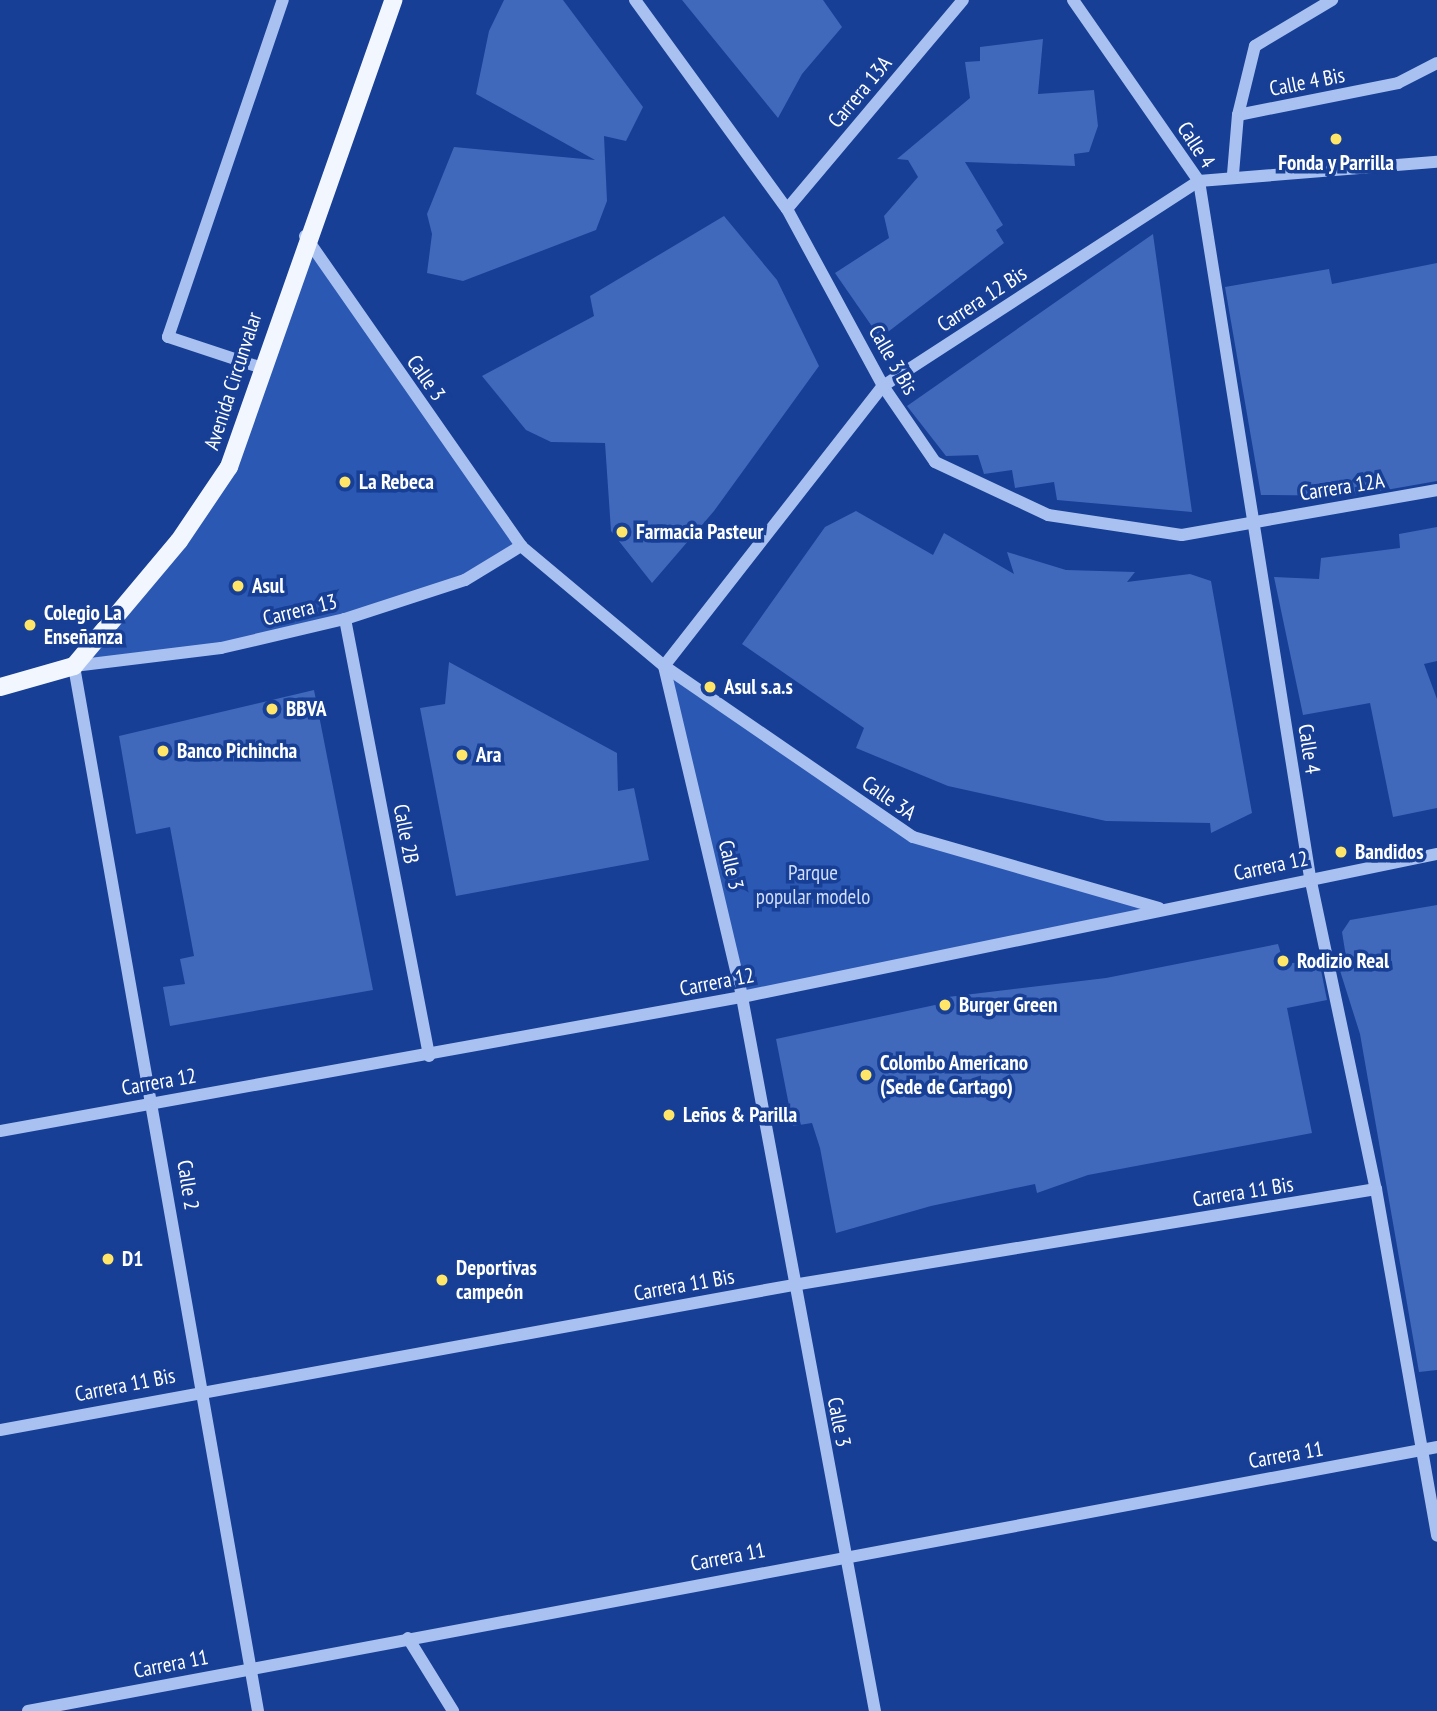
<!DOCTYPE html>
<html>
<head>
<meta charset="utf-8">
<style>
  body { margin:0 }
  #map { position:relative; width:1437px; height:1711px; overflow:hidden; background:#173f95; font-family:"PT Sans Narrow",sans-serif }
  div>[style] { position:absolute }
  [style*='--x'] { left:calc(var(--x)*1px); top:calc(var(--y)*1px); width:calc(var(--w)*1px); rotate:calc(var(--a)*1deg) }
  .green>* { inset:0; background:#2b58b3 }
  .building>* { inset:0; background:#4069bc }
  .minor>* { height:12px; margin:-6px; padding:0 6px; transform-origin:6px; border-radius:6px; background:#a9c1f1 }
  .major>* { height:18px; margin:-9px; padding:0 9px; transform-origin:9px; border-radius:9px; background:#f2f6ff }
  .dots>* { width:19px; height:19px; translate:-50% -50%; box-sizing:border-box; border:4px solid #173f95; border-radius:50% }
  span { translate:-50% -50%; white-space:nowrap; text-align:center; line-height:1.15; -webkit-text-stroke:7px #173f95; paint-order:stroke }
  .street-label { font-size:21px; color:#fff }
  .poi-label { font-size:21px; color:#fff; font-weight:700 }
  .left { translate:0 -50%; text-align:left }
  .park-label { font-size:21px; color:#d0defc }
</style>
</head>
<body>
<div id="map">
  <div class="green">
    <div style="clip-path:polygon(305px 236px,521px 546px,465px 580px,221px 648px,74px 666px,229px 467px)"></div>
    <div style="clip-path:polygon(664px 666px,913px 837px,1162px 909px,742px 997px)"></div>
  </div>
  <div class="building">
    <div style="clip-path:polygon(504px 0,563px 0,643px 107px,626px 141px,604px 136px,607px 201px,596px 230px,463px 281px,427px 273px,432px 234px,427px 214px,454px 147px,595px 160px,476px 94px,489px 31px)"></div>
    <div style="clip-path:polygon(682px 0,823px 0,842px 27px,802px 74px,778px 118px)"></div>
    <div style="clip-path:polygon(1043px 39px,1038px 94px,1094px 90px,1098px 126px,1089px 152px,1074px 154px,1075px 166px,965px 162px,1003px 225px,996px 230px,1004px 243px,880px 338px,835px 273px,889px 238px,884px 216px,918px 177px,908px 160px,897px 159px,970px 98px,965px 62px,980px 61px,980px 47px)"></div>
    <div style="clip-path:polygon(724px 216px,777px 280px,819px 366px,714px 511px,652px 583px,611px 531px,605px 443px,551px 442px,526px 430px,482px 376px,594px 316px,590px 296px)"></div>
    <div style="clip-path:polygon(1153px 234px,1192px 512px,1057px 500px,1054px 482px,1015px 488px,1012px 470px,984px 474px,978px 455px,946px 456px,907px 406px)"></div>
    <div style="clip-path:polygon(1437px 263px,1437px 481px,1352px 496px,1261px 495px,1225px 287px,1329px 269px,1332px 284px)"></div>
    <div style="clip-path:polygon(856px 511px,933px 555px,944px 533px,1014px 574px,1007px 552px,1066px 570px,1135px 572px,1127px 582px,1190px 574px,1211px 581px,1252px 813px,1211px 833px,1210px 823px,1106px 821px,948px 786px,856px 748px,864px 728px,742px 644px,825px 527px)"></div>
    <div style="clip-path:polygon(1437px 527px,1437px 661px,1424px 664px,1437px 699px,1437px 808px,1393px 817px,1370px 703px,1303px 715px,1274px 577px,1319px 579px,1321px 558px,1400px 548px,1399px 534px)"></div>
    <div style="clip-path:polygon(449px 662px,617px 753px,618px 791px,634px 788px,649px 860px,456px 896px,420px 708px,445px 704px)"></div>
    <div style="clip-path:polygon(314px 690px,373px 990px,170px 1026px,163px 987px,185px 984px,180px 959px,194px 956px,170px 827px,136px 834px,119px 736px)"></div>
    <div style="clip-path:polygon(1437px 905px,1437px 1370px,1419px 1372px,1360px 1034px,1336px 958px,1346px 957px,1342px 932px,1350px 920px)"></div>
    <div style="clip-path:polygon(1278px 944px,1284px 964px,1319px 960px,1327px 1000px,1287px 1008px,1312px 1133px,1088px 1175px,1037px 1193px,1035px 1184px,931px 1206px,836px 1233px,820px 1148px,812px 1123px,793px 1126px,776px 1039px,949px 1002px,948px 997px,1106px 978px)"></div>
  </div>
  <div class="minor">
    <div style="--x:635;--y:0;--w:258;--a:54"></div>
    <div style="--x:787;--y:209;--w:201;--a:61.5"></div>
    <div style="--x:883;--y:386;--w:92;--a:55.6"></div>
    <div style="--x:935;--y:462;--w:125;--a:25.1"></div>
    <div style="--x:1048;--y:515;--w:135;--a:8.5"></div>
    <div style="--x:1182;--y:535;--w:259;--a:-10"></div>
    <div style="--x:1073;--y:0;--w:221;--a:55.2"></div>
    <div style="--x:1199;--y:181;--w:705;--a:80.94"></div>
    <div style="--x:1310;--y:877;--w:319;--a:78.1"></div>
    <div style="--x:1376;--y:1189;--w:352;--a:80"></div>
    <div style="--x:1238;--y:115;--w:163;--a:-11.3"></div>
    <div style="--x:1398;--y:83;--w:44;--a:-27.1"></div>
    <div style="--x:1233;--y:174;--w:59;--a:-85.2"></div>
    <div style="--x:1238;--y:115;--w:71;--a:-76.2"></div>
    <div style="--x:1255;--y:46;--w:90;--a:-30.9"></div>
    <div style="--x:787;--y:209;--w:273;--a:-49.9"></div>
    <div style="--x:305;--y:236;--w:378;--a:55.1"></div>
    <div style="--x:521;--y:546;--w:187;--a:40"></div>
    <div style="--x:664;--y:666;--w:302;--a:34.5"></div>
    <div style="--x:913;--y:837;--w:256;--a:16.1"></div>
    <div style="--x:262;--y:368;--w:99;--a:-161.7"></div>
    <div style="--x:168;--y:337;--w:356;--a:-71.2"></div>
    <div style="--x:345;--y:619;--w:445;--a:79.1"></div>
    <div style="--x:664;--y:666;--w:340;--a:76.7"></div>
    <div style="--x:742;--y:997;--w:726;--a:79.45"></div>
    <div style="--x:664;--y:666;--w:355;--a:-52"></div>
    <div style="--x:883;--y:386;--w:377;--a:-33"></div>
    <div style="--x:1199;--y:181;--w:239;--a:-4.6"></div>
    <div style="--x:0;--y:1131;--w:754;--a:-10.24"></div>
    <div style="--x:742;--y:997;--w:710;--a:-11.63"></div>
    <div style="--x:0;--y:1430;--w:806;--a:-10.36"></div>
    <div style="--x:793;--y:1285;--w:591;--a:-9.35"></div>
    <div style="--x:408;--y:1638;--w:86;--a:58.3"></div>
    <div style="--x:28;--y:1711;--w:1434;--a:-10.61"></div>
    <div style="--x:258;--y:1711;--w:1061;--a:-99.99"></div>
    <div style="--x:74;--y:666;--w:148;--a:-7"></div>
    <div style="--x:221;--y:648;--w:127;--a:-13.2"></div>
    <div style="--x:345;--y:619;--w:126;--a:-18"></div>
    <div style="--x:465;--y:580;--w:66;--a:-31.3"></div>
  </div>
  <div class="major">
    <div style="--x:0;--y:687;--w:77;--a:-15.8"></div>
    <div style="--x:74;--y:666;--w:163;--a:-50"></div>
    <div style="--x:179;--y:541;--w:89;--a:-56"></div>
    <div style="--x:229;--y:467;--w:495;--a:-70.6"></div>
  </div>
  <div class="dots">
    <div style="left:1336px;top:139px;background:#ffe668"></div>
    <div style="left:345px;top:482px;background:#ffe668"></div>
    <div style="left:622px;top:532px;background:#ffe668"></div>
    <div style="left:238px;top:586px;background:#ffe668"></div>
    <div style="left:30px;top:625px;background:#ffe668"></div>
    <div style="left:710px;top:687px;background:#ffe668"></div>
    <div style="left:272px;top:709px;background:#ffe668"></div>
    <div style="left:163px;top:751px;background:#ffe668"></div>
    <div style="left:462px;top:755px;background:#ffe668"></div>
    <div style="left:1341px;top:852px;background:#ffe668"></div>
    <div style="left:1283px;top:961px;background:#ffe668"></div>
    <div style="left:945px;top:1005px;background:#ffe668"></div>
    <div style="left:866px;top:1075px;background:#ffe668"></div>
    <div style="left:669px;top:1115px;background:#ffe668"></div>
    <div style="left:108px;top:1259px;background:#ffe668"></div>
    <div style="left:442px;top:1280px;background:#ffe668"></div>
  </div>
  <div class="street-label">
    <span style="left:1307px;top:82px;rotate:-11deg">Calle 4 Bis</span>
    <span style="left:860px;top:92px;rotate:-50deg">Carrera 13A</span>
    <span style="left:1196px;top:145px;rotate:57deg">Calle 4</span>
    <span style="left:982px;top:299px;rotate:-33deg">Carrera 12 Bis</span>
    <span style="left:893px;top:360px;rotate:60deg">Calle 3 Bis</span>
    <span style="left:426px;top:378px;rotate:55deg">Calle 3</span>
    <span style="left:233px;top:381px;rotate:-72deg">Avenida Circunvalar</span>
    <span style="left:1342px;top:487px;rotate:-9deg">Carrera 12A</span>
    <span style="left:300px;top:610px;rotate:-14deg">Carrera 13</span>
    <span style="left:1309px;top:749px;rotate:81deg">Calle 4</span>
    <span style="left:889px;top:798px;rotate:35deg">Calle 3A</span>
    <span style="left:406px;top:834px;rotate:79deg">Calle 2B</span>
    <span style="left:731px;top:865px;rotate:77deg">Calle 3</span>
    <span style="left:1271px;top:866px;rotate:-12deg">Carrera 12</span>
    <span style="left:717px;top:982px;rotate:-11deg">Carrera 12</span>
    <span style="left:159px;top:1082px;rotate:-10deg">Carrera 12</span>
    <span style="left:188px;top:1185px;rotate:81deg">Calle 2</span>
    <span style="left:1243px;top:1192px;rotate:-9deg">Carrera 11 Bis</span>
    <span style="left:684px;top:1285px;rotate:-10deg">Carrera 11 Bis</span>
    <span style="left:125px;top:1385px;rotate:-11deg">Carrera 11 Bis</span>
    <span style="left:839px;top:1422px;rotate:79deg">Calle 3</span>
    <span style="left:1286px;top:1455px;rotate:-10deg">Carrera 11</span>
    <span style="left:728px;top:1557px;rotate:-11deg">Carrera 11</span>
    <span style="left:171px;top:1664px;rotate:-11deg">Carrera 11</span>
  </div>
  <div class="poi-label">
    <span style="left:1336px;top:163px">Fonda y Parrilla</span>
    <span class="left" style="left:359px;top:482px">La Rebeca</span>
    <span class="left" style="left:636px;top:532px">Farmacia Pasteur</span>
    <span class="left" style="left:252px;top:586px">Asul</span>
    <span class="left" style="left:44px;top:625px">Colegio La<br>Enseñanza</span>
    <span class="left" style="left:724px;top:687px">Asul s.a.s</span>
    <span class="left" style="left:286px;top:709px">BBVA</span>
    <span class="left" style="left:177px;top:751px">Banco Pichincha</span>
    <span class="left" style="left:476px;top:755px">Ara</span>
    <span class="left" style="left:1355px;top:852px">Bandidos</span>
    <span class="left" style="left:1297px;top:961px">Rodizio Real</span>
    <span class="left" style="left:959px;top:1005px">Burger Green</span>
    <span class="left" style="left:880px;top:1075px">Colombo Americano<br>(Sede de Cartago)</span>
    <span class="left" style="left:683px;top:1115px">Leños &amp; Parilla</span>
    <span class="left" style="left:122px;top:1259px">D1</span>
    <span class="left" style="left:456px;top:1280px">Deportivas<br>campeón</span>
  </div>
  <div class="park-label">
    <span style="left:813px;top:885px">Parque<br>popular modelo</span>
  </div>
</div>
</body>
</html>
